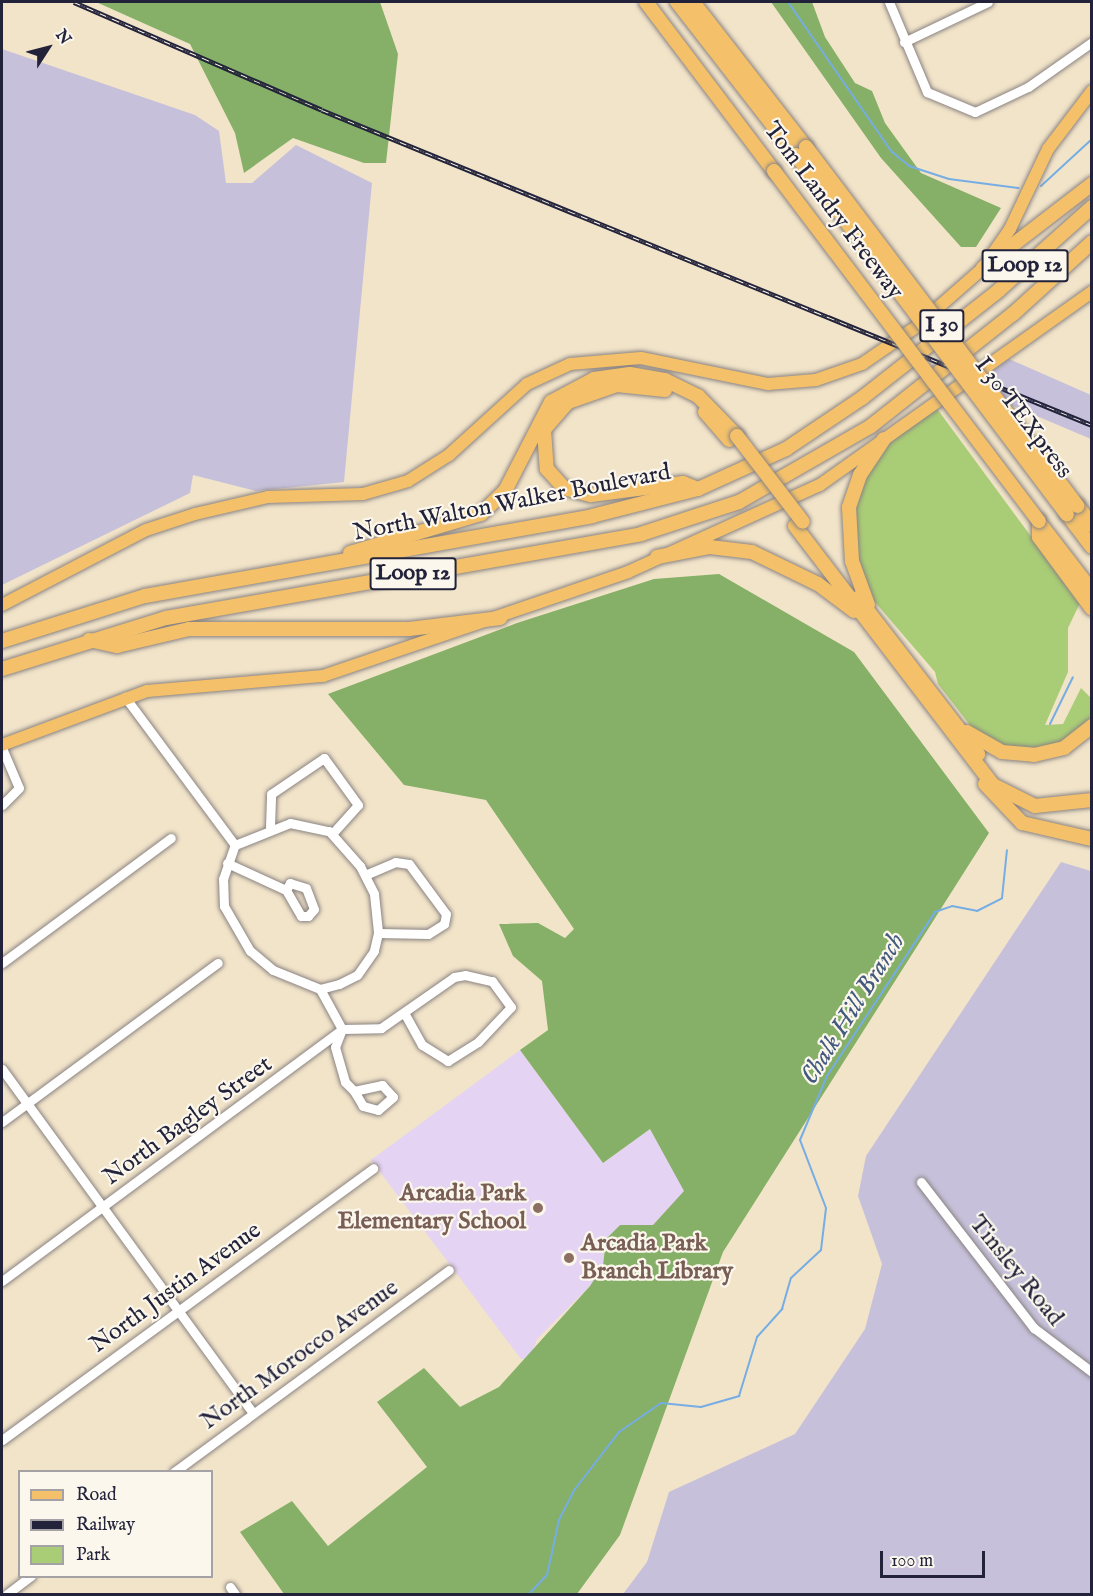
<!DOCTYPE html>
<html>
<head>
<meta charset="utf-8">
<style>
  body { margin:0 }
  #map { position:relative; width:1093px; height:1596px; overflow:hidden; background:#f2e4c9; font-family:"IM FELL English",serif }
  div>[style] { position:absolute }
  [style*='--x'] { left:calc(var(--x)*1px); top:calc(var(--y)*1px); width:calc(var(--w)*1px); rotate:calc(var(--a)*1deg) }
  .built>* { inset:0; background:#e4d3f2 }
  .industrial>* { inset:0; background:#c6c0da }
  .green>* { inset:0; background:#a9cd76 }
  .forest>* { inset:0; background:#86b067 }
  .stream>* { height:2px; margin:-1px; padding:0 1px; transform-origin:1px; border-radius:1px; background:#75ade4 }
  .roads { filter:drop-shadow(0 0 2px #8a8382) drop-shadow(0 0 2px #8a8382) }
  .minor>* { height:9px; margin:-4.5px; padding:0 4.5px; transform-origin:4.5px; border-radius:4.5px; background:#fff }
  .major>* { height:12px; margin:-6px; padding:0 6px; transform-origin:6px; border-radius:6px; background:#f4c16a }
  .highway>* { height:14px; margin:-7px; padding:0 7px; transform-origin:7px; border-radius:7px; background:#f4c16a }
  .rail>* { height:4.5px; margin-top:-2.25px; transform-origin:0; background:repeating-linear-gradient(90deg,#fbf7ec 0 7px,#22223b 0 14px); box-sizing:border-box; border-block:2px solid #22223b }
  .bridges { filter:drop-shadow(0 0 2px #8a8382) drop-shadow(0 0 2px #8a8382) }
  .highway-bridge>* { height:14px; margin:-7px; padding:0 7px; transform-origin:7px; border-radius:7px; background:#f4c16a }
  .dots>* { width:16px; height:16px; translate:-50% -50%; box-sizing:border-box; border:3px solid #fbf7ec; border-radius:50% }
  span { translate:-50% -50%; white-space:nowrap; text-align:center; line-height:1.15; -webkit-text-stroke:4.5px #fbf7ec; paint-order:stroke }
  .shield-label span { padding:2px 4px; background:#fbf7ec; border:2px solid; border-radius:4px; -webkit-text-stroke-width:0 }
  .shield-label { font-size:22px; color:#22223b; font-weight:700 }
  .street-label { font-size:24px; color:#22223b }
  .education-label { font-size:24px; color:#785e54; font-weight:700 }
  .right { translate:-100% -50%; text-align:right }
  .left { translate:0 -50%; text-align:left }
  .water-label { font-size:26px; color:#435a7f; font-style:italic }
  .frame { position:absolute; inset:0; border:3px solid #22223b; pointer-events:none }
  .legend { position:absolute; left:18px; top:1470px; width:195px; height:108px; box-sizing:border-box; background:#fbf7ec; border:2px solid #a4a2a5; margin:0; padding:8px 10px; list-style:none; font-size:18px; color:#22223b }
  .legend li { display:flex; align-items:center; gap:12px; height:30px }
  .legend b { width:30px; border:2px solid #a4a2a5 }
  .north { position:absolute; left:18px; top:18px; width:60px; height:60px; -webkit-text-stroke:4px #fbf7ec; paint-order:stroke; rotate:54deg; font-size:16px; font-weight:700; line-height:24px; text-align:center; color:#22223b }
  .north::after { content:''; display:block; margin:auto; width:21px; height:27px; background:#22223b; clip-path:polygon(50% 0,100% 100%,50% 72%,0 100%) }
  .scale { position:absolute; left:880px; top:1551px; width:105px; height:27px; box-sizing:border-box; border:3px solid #22223b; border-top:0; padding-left:8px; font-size:18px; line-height:21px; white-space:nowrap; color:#22223b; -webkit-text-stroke:4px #fbf7ec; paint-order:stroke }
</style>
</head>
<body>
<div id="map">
  <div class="built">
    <div style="clip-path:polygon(520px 1050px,603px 1163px,650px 1129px,685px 1191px,653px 1225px,620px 1225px,606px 1239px,603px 1266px,590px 1286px,537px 1339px,530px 1358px,521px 1359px,371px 1160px)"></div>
  </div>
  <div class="industrial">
    <div style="clip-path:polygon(2px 49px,195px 115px,219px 131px,226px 183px,252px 183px,296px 145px,372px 183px,344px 482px,256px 491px,193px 475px,190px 493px,2px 585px)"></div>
    <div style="clip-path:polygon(1009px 359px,1091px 395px,1091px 439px,968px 387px)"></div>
    <div style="clip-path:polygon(1061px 862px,1091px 871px,1091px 1594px,623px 1594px,647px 1562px,669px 1492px,795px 1434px,865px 1329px,882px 1264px,858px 1196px,866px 1156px)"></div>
  </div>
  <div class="green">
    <div style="clip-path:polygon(935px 406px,1080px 603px,1068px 628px,1068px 672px,1045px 725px,1063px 724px,1081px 688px,1091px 698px,1091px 717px,1074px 735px,1048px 748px,1010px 749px,973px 729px,938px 684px,935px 672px,874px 601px,857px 562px,856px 510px,865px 479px,889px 444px)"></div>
  </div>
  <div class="forest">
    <div style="clip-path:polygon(96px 2px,380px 2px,398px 54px,386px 163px,364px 163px,293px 138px,244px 173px,235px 133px,190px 44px)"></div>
    <div style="clip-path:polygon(771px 2px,812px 2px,825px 37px,855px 83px,872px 91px,885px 123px,921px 173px,1001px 208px,976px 247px,961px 247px,881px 158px)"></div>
    <div style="clip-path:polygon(719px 574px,854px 652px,989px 833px,723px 1252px,620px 1535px,577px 1594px,284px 1594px,240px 1532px,292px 1501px,328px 1546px,427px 1467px,377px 1402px,424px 1368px,460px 1407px,499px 1387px,590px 1286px,603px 1266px,606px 1239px,620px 1225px,653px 1225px,684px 1191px,650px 1129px,603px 1163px,520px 1050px,548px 1030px,542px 981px,513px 956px,499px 924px,538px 923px,565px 938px,574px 929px,486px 800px,404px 785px,328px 694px,517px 623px,654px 579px)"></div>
  </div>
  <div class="stream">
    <div style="--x:788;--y:2;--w:183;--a:55.3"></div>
    <div style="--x:892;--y:152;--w:22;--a:39"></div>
    <div style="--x:909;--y:166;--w:42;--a:18"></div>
    <div style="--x:949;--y:179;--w:70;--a:7.4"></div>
    <div style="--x:1041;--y:186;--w:69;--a:-42.7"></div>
    <div style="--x:1050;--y:724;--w:52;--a:-63.9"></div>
    <div style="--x:529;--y:1594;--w:26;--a:-47"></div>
    <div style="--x:547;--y:1575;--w:56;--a:-77.7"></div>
    <div style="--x:559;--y:1520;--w:35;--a:-63"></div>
    <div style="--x:575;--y:1489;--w:72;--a:-52.3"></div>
    <div style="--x:619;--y:1432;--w:51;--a:-34.6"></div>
    <div style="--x:661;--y:1403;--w:40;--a:5.7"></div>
    <div style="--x:701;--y:1407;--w:40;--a:-16"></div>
    <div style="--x:739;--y:1396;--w:62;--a:-73"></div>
    <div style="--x:757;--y:1337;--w:38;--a:-48"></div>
    <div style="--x:782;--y:1309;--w:32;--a:-74"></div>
    <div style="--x:791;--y:1278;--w:41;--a:-43"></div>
    <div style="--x:821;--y:1250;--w:42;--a:-83.2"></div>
    <div style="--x:826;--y:1208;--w:73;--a:-110.9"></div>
    <div style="--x:800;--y:1140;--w:69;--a:-67.1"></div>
    <div style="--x:827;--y:1076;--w:196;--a:-56.6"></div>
    <div style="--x:935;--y:912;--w:18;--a:-19"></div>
    <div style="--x:952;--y:906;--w:25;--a:11"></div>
    <div style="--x:977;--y:911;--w:28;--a:-27"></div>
    <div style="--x:1002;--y:898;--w:48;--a:-84.1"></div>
  </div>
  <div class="roads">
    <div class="minor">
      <div style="--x:889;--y:2;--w:98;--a:67.1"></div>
      <div style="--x:927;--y:92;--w:52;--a:22.6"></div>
      <div style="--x:975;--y:112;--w:59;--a:-25.3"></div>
      <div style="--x:1028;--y:87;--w:78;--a:-35.1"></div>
      <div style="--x:904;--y:42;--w:93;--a:-25.5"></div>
      <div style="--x:125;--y:697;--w:184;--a:53.4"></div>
      <div style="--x:2;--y:748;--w:43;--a:67"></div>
      <div style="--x:19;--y:788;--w:24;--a:135"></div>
      <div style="--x:290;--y:823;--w:40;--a:12"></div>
      <div style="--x:329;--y:831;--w:47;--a:48.5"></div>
      <div style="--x:360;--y:866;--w:31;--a:63"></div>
      <div style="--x:374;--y:894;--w:39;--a:84"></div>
      <div style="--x:378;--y:933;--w:18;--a:103"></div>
      <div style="--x:374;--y:951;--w:29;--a:125"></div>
      <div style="--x:357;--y:975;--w:20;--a:153"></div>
      <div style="--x:339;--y:984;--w:20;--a:165"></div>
      <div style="--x:320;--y:989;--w:51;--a:-158"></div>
      <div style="--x:273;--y:970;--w:30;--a:-140"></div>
      <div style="--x:250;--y:951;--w:52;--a:-120"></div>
      <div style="--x:224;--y:906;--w:27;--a:-92"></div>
      <div style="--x:223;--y:879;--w:36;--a:-71"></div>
      <div style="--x:235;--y:845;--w:59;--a:-21.8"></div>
      <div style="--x:270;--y:827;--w:33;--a:-88"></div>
      <div style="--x:271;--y:794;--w:64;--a:-34.2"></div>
      <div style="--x:324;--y:758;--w:58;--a:54.1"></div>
      <div style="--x:358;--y:805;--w:39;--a:132"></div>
      <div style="--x:227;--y:863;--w:65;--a:24.6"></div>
      <div style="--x:286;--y:890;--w:30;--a:60"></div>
      <div style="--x:301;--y:916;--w:7;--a:0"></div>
      <div style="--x:308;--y:916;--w:9;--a:-49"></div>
      <div style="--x:314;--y:909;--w:22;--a:-111"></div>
      <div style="--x:306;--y:888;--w:17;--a:-163"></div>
      <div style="--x:290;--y:883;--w:8;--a:120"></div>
      <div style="--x:365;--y:875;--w:33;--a:-23"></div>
      <div style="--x:395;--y:862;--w:14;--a:8"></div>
      <div style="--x:409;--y:864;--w:62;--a:53.5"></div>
      <div style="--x:446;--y:914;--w:10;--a:101"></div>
      <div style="--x:444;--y:924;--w:19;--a:148"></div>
      <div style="--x:428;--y:934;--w:50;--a:-178.9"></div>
      <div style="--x:2;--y:963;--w:210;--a:-36.5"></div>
      <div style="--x:320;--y:989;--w:46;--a:61.2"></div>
      <div style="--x:342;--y:1029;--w:19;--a:111"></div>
      <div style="--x:335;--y:1047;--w:36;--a:74"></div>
      <div style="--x:345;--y:1082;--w:13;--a:45"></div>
      <div style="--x:2;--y:1069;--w:426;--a:53.9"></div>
      <div style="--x:382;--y:1085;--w:16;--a:47"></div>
      <div style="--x:393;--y:1097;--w:20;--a:139"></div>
      <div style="--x:378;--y:1110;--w:16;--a:-165"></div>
      <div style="--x:363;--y:1106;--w:17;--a:-121"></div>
      <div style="--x:354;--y:1091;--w:29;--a:-12"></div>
      <div style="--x:2;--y:1122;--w:268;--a:-36.4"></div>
      <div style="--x:921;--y:1182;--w:185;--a:52.3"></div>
      <div style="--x:1034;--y:1328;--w:73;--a:37.2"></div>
      <div style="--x:2;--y:1281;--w:423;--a:-36.5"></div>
      <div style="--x:342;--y:1029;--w:39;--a:-1"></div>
      <div style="--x:381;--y:1028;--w:89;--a:-34.9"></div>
      <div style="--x:454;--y:977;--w:11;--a:-10"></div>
      <div style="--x:465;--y:975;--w:28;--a:13"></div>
      <div style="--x:492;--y:981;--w:32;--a:54"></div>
      <div style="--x:511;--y:1007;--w:48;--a:133.3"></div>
      <div style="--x:478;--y:1042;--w:36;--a:148"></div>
      <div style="--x:448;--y:1061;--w:31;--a:-148"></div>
      <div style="--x:422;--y:1045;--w:37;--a:-119"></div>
      <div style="--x:2;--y:1440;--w:460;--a:-36.2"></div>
      <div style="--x:174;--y:1472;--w:341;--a:-36.3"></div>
      <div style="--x:230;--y:1587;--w:9;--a:54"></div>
      <div style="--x:7;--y:1594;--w:30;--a:-37"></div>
    </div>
    <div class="major">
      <div style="--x:2;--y:605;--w:162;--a:-27.5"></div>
      <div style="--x:146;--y:530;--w:52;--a:-18.1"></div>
      <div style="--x:195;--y:514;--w:75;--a:-13.1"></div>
      <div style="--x:268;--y:497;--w:95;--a:-1.8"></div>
      <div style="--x:363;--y:494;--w:47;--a:-16.1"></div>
      <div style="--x:408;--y:481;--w:49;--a:-32.4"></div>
      <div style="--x:449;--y:455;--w:105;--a:-42.3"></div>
      <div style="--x:527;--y:384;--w:47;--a:-24.9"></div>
      <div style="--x:570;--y:364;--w:71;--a:-4.8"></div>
      <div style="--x:641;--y:358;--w:130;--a:11.6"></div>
      <div style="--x:768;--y:384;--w:48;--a:-4.8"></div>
      <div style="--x:816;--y:380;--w:49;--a:-19.2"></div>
      <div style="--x:862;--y:364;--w:65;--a:-34.4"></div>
      <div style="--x:916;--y:327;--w:89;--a:-41.4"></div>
      <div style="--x:983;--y:268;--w:47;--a:-55.3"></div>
      <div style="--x:1010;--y:229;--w:89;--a:-64.6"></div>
      <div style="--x:1048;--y:149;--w:73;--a:-52.8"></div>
      <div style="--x:2;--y:745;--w:155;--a:-20.4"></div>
      <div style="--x:147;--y:691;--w:177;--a:-4.9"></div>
      <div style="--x:323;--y:676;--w:322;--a:-18.8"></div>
      <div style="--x:628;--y:572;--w:211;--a:-24.4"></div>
      <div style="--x:820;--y:485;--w:334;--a:-35.4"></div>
    </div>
    <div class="highway">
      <div style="--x:646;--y:2;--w:212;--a:52.9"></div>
      <div style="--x:677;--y:2;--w:194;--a:52.1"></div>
      <div style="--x:693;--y:2;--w:184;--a:52.1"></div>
      <div style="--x:983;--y:268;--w:138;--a:-37.6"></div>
      <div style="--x:665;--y:390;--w:48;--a:-174.1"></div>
      <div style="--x:617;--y:385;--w:52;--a:160.9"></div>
      <div style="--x:568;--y:402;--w:37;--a:131"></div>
      <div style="--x:544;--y:430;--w:39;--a:86"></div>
      <div style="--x:547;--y:469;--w:25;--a:48"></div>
      <div style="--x:564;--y:488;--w:28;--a:15"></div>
      <div style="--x:591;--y:495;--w:93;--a:-7.4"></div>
      <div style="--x:683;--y:483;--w:16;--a:22"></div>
      <div style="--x:705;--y:412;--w:37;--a:49"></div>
      <div style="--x:1078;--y:506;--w:24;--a:54"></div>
      <div style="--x:1067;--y:514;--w:41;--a:52.9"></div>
      <div style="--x:1039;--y:521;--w:16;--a:90"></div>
      <div style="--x:1039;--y:537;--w:89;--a:53.6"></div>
      <div style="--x:795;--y:526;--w:326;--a:52.6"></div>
      <div style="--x:993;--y:785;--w:47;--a:26.6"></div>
      <div style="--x:1035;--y:806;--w:57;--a:-6"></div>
      <div style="--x:1042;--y:526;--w:82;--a:52.4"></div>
      <div style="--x:350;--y:553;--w:137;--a:-16.6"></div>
      <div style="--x:481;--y:514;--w:33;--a:-44"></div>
      <div style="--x:505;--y:491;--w:100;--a:-62.7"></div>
      <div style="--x:551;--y:402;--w:49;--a:-28.1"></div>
      <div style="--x:594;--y:379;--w:36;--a:-8"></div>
      <div style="--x:630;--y:374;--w:36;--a:10"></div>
      <div style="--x:665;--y:380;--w:37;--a:26"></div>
      <div style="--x:698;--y:396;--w:56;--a:45.7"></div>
      <div style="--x:657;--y:557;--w:54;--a:-10.7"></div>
      <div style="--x:710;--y:547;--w:42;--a:6.8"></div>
      <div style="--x:752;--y:552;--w:73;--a:25.9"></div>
      <div style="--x:818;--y:584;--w:45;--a:36.9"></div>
      <div style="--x:858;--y:598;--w:197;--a:52.4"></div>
      <div style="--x:868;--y:605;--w:47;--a:-110"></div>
      <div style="--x:852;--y:561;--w:54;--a:-93.2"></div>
      <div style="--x:849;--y:507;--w:34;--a:-71"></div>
      <div style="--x:860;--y:475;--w:43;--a:-56.3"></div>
      <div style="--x:89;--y:640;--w:29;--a:12"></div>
      <div style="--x:117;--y:646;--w:74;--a:-13.3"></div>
      <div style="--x:189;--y:629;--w:220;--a:0"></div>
      <div style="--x:409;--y:629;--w:92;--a:-6.9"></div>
      <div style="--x:2;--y:641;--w:150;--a:-17.5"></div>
      <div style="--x:145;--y:596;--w:454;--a:-10.1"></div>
      <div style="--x:592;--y:516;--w:109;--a:-14.3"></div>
      <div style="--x:698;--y:489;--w:97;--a:-24.4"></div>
      <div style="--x:786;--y:449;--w:92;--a:-33.9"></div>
      <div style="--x:862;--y:398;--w:174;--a:-38.2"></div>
      <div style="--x:999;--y:290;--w:125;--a:-41.7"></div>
      <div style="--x:2;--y:669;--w:172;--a:-17.3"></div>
      <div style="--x:166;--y:618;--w:482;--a:-10"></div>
      <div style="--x:641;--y:534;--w:103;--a:-18.1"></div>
      <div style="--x:739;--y:502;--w:152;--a:-29.9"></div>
      <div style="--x:871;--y:426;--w:181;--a:-38.3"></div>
      <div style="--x:1013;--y:314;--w:107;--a:-42.3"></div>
      <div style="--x:967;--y:732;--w:40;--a:29.7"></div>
      <div style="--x:1002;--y:752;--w:32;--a:5"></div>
      <div style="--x:1034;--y:755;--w:31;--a:-13"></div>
      <div style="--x:1064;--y:748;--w:36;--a:-38"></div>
      <div style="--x:985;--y:784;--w:54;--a:46.5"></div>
      <div style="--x:1022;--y:823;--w:72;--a:12.9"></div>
    </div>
  </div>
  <div class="rail">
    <div style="--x:74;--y:2;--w:270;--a:23.5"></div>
    <div style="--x:322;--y:110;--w:832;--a:22.25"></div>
  </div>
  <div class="bridges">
    <div class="highway-bridge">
      <div style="--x:806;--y:147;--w:450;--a:52.9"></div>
      <div style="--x:796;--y:155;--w:450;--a:53"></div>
      <div style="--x:774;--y:171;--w:439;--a:52.9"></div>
      <div style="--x:737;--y:436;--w:108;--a:52.5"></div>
    </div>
  </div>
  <div class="dots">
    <div style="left:538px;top:1208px;background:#8d6e63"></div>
    <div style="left:569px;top:1258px;background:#8d6e63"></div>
  </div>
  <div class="shield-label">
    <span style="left:1025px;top:266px">Loop 12</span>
    <span style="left:942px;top:326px">I 30</span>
    <span style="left:413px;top:574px">Loop 12</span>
  </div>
  <div class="street-label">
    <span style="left:833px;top:211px;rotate:53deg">Tom Landry Freeway</span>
    <span style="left:1023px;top:418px;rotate:53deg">I 30 TEXpress</span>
    <span style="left:512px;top:503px;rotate:-11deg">North Walton Walker Boulevard</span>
    <span style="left:188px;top:1121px;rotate:-36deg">North Bagley Street</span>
    <span style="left:1016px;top:1271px;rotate:51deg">Tinsley Road</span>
    <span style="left:176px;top:1288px;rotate:-36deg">North Justin Avenue</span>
    <span style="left:300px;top:1355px;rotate:-36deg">North Morocco Avenue</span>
  </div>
  <div class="education-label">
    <span class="right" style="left:526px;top:1208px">Arcadia Park<br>Elementary School</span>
    <span class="left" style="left:581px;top:1258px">Arcadia Park<br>Branch Library</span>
  </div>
  <div class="water-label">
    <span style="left:853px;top:1009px;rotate:-58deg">Chalk Hill Branch</span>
  </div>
  <div class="frame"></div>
  <ul class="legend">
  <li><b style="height:8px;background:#f4c16a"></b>Road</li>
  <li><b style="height:8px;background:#22223b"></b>Railway</li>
  <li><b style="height:16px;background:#a9cd76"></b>Park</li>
  </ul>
  <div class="north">N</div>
  <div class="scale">100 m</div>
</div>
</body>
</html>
